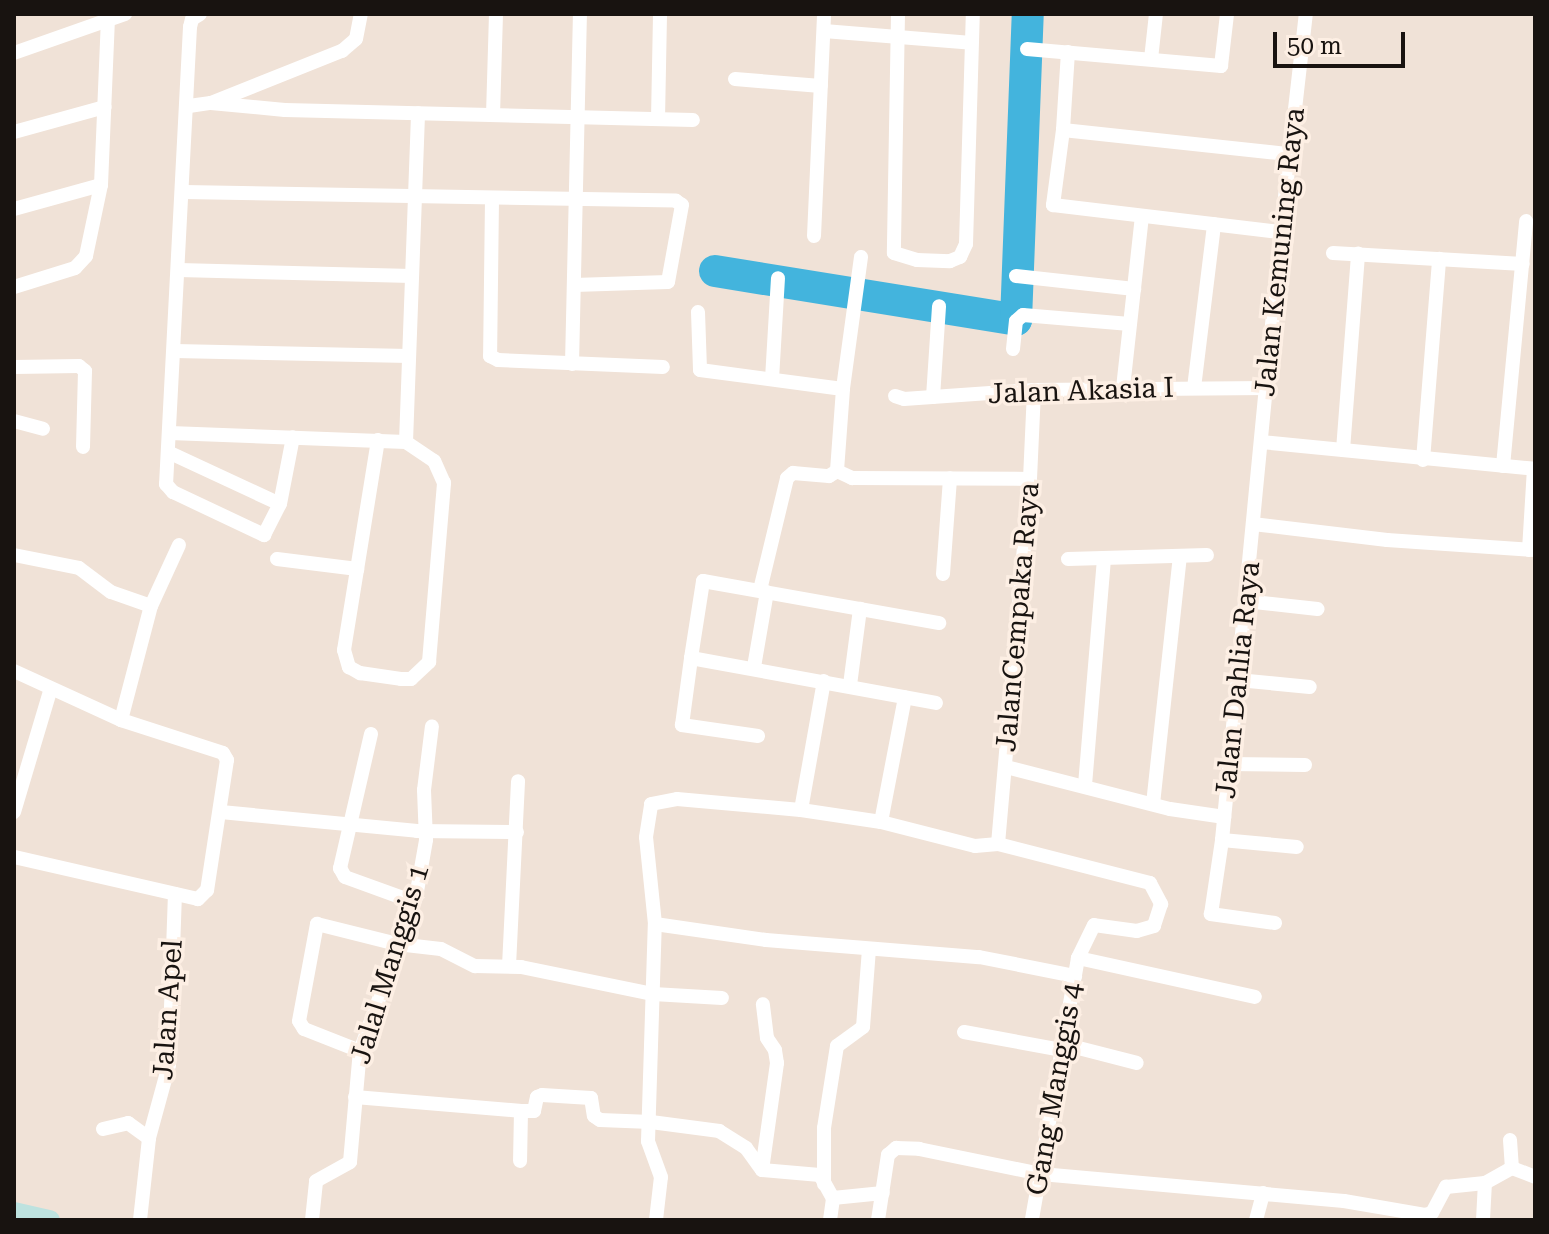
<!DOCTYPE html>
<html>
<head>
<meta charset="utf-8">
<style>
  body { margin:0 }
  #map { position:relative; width:1549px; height:1234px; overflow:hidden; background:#f0e2d7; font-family:"Roboto Serif",serif }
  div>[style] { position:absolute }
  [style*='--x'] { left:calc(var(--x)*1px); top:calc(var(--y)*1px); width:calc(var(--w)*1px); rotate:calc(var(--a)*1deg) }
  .river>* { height:32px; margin:-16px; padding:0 16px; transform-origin:16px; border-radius:16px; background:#43b4dd }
  .street>* { height:14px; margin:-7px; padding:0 7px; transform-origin:7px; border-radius:7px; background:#fff }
  .secondary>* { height:20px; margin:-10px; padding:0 10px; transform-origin:10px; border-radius:10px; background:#bde2df }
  span { translate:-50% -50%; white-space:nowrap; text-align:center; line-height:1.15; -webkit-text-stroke:7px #fdefe4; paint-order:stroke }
  .street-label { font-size:28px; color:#181310 }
  .frame { position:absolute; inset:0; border:16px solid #181310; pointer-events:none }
  .scale { position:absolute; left:1273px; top:32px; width:132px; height:36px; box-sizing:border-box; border:4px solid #181310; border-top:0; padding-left:10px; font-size:24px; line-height:28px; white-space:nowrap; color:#181310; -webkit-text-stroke:6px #fdefe4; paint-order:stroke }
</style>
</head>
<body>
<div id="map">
  <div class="river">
    <div style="--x:715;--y:271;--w:305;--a:9.2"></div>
    <div style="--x:1016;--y:320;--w:306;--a:-87.8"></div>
  </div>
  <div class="street">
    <div style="--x:200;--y:14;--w:9;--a:148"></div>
    <div style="--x:192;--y:19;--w:8;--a:104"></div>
    <div style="--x:190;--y:27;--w:458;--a:93"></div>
    <div style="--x:166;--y:484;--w:11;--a:49"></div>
    <div style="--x:173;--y:492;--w:101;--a:25.3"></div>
    <div style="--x:264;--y:535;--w:35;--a:-63"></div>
    <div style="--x:280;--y:504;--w:68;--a:-79"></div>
    <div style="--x:898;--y:14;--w:239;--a:91"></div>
    <div style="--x:894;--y:253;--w:24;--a:17"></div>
    <div style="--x:917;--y:260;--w:33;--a:2"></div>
    <div style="--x:950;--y:261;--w:11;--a:-22"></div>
    <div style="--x:960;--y:257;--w:14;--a:-65"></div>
    <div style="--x:966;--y:244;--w:230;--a:-88.3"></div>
    <div style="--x:824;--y:31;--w:148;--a:4.6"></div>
    <div style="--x:1027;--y:49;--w:195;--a:5"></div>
    <div style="--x:1221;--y:66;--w:52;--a:-83.4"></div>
    <div style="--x:1068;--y:52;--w:78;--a:93.7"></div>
    <div style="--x:1063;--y:130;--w:76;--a:97.6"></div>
    <div style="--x:1053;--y:205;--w:230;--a:6.8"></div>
    <div style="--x:14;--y:53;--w:118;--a:-19.4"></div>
    <div style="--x:1151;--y:59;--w:45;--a:-83.7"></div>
    <div style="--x:735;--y:79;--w:86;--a:4.7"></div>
    <div style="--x:211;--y:103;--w:74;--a:5.4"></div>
    <div style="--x:285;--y:110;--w:408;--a:1.4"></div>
    <div style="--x:189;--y:106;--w:22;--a:-8"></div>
    <div style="--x:211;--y:103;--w:141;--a:-21.7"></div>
    <div style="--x:342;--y:51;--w:18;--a:-41"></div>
    <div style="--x:356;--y:39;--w:25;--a:-79"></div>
    <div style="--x:493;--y:115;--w:101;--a:-88.3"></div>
    <div style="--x:658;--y:119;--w:105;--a:-88.9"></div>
    <div style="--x:1063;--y:130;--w:227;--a:6.1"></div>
    <div style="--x:14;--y:132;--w:94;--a:-15.4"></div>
    <div style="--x:184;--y:192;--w:492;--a:1"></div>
    <div style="--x:676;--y:201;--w:7;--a:34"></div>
    <div style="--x:682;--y:205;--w:78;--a:100.3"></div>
    <div style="--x:668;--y:282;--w:94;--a:178.2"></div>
    <div style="--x:492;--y:199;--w:157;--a:90.7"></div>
    <div style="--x:490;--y:356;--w:9;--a:27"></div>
    <div style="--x:498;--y:360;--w:165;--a:2.4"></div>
    <div style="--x:14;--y:209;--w:90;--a:-15.4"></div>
    <div style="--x:814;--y:236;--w:222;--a:-87.4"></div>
    <div style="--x:1333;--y:253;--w:190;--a:3.3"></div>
    <div style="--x:861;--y:257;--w:133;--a:97.8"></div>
    <div style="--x:843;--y:389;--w:82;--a:94.2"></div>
    <div style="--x:837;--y:471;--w:17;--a:25"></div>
    <div style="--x:852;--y:478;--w:178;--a:0.3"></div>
    <div style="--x:179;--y:270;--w:233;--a:1.5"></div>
    <div style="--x:1016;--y:276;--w:119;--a:6.3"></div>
    <div style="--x:14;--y:287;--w:64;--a:-17.3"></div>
    <div style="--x:75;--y:268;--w:16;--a:-47"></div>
    <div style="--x:86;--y:256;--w:73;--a:-78.1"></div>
    <div style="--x:101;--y:185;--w:166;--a:-87.6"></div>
    <div style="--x:698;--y:312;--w:58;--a:88"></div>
    <div style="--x:700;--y:370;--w:144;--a:7.6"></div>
    <div style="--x:1013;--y:349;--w:28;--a:-84"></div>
    <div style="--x:1016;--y:321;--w:9;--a:-41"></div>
    <div style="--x:1023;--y:315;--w:107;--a:4.8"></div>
    <div style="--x:175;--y:351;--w:234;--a:1.2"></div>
    <div style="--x:572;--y:364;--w:350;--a:-88.7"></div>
    <div style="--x:14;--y:367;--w:65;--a:-0.9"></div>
    <div style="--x:79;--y:366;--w:8;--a:40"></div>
    <div style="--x:85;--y:371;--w:76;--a:91.5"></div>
    <div style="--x:772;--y:379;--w:101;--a:-86.6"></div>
    <div style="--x:1123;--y:388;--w:173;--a:-83.7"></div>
    <div style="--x:1194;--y:388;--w:165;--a:-83"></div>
    <div style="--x:895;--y:396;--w:9;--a:18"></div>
    <div style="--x:904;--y:399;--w:130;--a:-4"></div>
    <div style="--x:1034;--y:390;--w:233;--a:-0.5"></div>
    <div style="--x:933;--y:397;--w:91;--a:-86.2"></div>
    <div style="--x:14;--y:421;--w:30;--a:15"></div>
    <div style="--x:170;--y:433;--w:236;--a:2.2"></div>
    <div style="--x:406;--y:442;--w:329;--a:-87.9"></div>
    <div style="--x:378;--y:440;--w:213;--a:99.2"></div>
    <div style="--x:344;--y:650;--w:18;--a:74"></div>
    <div style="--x:349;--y:667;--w:13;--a:29"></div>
    <div style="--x:360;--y:673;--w:41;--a:8.3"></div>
    <div style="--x:401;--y:679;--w:10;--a:0"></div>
    <div style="--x:411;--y:679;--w:25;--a:-43"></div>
    <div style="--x:429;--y:662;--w:180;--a:-85.2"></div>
    <div style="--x:444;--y:483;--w:24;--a:-114"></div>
    <div style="--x:434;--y:461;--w:34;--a:-146"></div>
    <div style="--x:1261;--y:442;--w:275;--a:5.6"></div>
    <div style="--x:1343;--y:450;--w:197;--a:-85.6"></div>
    <div style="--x:168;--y:452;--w:123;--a:24.9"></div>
    <div style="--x:1423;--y:460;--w:202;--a:-85.4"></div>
    <div style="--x:1503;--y:466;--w:246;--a:-84.6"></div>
    <div style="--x:1253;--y:524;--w:135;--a:6.8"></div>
    <div style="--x:1387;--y:540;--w:148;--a:3.9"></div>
    <div style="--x:1529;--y:550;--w:81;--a:-86.5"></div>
    <div style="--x:14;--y:555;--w:66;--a:11.3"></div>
    <div style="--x:79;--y:568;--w:40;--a:37"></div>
    <div style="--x:111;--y:592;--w:42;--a:19.3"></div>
    <div style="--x:277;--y:559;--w:81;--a:7.1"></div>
    <div style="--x:1068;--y:559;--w:139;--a:-1.6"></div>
    <div style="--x:943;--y:574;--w:96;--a:-85.8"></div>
    <div style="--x:760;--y:590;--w:115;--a:-76.4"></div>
    <div style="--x:787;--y:478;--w:8;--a:-40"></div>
    <div style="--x:793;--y:473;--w:36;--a:5"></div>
    <div style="--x:829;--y:476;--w:9;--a:-32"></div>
    <div style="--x:1245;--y:601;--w:73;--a:6.3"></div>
    <div style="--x:691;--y:658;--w:78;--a:-81.1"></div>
    <div style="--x:703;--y:581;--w:240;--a:10.1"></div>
    <div style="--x:754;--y:667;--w:76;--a:-80.2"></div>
    <div style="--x:14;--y:671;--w:118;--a:24.6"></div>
    <div style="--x:121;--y:720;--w:107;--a:17.9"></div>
    <div style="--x:223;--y:753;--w:8;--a:60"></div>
    <div style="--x:227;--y:760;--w:132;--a:98.7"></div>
    <div style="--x:207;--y:890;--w:13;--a:135"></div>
    <div style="--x:198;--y:899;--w:189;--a:-167.1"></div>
    <div style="--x:1238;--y:680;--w:72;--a:5.6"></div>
    <div style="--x:850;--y:685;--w:77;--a:-82.5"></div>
    <div style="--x:121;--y:720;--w:118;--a:-75.3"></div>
    <div style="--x:151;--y:606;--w:67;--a:-65.3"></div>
    <div style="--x:371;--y:734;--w:138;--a:103"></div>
    <div style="--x:340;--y:868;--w:10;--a:61"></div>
    <div style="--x:345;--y:877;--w:73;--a:19.9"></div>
    <div style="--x:758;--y:736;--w:77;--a:-171.8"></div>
    <div style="--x:682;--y:725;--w:68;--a:-82.3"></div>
    <div style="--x:691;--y:658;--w:249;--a:10.4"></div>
    <div style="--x:1228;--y:764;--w:77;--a:0.7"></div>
    <div style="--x:1006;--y:767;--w:169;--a:14.4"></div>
    <div style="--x:1170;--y:809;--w:55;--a:8.4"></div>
    <div style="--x:1085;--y:785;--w:227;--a:-85.2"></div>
    <div style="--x:1153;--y:804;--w:249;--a:-83.8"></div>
    <div style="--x:801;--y:810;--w:131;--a:-79.9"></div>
    <div style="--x:14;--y:812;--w:129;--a:-73.4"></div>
    <div style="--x:221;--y:812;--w:197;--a:5.5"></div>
    <div style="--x:417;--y:831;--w:100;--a:0.6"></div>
    <div style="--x:881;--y:822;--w:127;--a:-79.1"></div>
    <div style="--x:1222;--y:840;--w:75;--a:5.3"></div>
    <div style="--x:998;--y:844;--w:366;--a:-85"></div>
    <div style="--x:1030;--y:479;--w:89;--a:-87.4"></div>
    <div style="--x:1275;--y:923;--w:65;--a:-172"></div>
    <div style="--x:1211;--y:914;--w:75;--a:-81.5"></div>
    <div style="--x:1222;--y:840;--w:611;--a:-84.46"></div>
    <div style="--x:1281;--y:232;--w:219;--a:-83.5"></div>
    <div style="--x:655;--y:924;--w:112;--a:8.2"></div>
    <div style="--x:766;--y:940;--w:214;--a:4.6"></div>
    <div style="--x:979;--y:957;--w:98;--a:11.2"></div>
    <div style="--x:1078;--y:958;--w:181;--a:12.4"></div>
    <div style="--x:509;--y:966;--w:185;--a:-87.2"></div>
    <div style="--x:964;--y:1032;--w:100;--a:10.4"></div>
    <div style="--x:1063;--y:1044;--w:76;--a:14.4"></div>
    <div style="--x:360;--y:1051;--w:60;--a:-158.6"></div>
    <div style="--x:304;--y:1029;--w:9;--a:-122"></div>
    <div style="--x:299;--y:1021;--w:99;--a:-79.5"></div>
    <div style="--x:317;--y:924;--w:82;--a:14"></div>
    <div style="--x:397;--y:944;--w:44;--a:6.5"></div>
    <div style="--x:441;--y:949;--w:38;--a:27"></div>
    <div style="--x:475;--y:966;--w:46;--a:1.2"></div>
    <div style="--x:521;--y:967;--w:135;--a:11.6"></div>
    <div style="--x:653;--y:994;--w:69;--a:3.3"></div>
    <div style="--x:355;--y:1097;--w:167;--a:4.8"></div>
    <div style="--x:521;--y:1111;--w:50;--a:91.1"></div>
    <div style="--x:521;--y:1111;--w:13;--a:0"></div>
    <div style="--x:534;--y:1111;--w:14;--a:-78"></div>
    <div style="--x:537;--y:1097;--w:5;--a:-22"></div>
    <div style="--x:542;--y:1095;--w:49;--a:3.5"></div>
    <div style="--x:591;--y:1098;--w:18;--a:81"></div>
    <div style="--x:594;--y:1116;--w:7;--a:34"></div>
    <div style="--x:600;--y:1120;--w:51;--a:2.2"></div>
    <div style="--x:651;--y:1122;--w:69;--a:7.5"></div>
    <div style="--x:719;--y:1131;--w:32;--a:32"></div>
    <div style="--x:746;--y:1148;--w:27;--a:54"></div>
    <div style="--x:762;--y:1170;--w:58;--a:4.9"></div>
    <div style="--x:820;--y:1175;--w:26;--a:61"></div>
    <div style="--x:833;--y:1198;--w:50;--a:-5.7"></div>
    <div style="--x:103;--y:1129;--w:26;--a:-13"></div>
    <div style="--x:128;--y:1123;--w:26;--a:36"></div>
    <div style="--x:1510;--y:1140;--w:28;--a:86"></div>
    <div style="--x:762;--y:1170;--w:108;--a:-82"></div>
    <div style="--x:777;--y:1063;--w:13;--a:-99"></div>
    <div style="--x:775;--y:1050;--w:14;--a:-124"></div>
    <div style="--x:767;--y:1038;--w:34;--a:-97"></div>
    <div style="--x:824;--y:1184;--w:56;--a:-90"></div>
    <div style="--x:824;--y:1128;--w:83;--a:-81"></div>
    <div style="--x:837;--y:1046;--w:32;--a:-36"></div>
    <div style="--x:863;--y:1027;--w:78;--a:-85.6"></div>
    <div style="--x:140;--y:1220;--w:82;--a:-83.7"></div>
    <div style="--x:149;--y:1138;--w:76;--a:-74.7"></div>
    <div style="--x:169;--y:1065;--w:171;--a:-88"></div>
    <div style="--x:312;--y:1220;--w:39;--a:-84"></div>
    <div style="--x:316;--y:1181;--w:39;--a:-29"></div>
    <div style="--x:350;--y:1162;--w:111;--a:-84.9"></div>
    <div style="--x:360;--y:1051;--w:164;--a:-70"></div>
    <div style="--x:416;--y:897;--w:58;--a:-80"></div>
    <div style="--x:426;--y:840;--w:50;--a:-92.3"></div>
    <div style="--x:424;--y:790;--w:64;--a:-82.9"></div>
    <div style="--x:656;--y:1220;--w:43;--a:-83.4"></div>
    <div style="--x:661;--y:1177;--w:38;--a:-110"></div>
    <div style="--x:648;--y:1141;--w:217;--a:-88.2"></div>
    <div style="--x:655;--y:924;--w:87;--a:-95.9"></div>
    <div style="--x:646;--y:837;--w:33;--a:-81"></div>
    <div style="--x:651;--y:804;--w:26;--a:-11"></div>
    <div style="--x:677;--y:799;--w:124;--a:5.1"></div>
    <div style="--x:801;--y:810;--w:81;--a:8.5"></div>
    <div style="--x:881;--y:822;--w:97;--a:14.3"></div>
    <div style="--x:975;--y:846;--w:23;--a:-5"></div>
    <div style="--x:998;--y:844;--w:157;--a:14.4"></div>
    <div style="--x:1150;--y:883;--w:24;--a:62"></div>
    <div style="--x:1161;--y:904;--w:23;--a:108"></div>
    <div style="--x:1154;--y:926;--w:18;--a:164"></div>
    <div style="--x:1137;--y:931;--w:43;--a:-172.1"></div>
    <div style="--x:1094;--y:925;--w:37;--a:116"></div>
    <div style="--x:1078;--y:958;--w:266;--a:100"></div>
    <div style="--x:830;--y:1220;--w:22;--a:-82"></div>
    <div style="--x:878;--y:1220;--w:66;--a:-81.3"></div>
    <div style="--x:888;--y:1155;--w:11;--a:-41"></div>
    <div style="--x:896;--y:1148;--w:23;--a:2"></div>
    <div style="--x:919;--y:1149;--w:125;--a:11.6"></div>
    <div style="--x:1041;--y:1174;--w:304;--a:5.1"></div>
    <div style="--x:1344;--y:1201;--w:82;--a:9.8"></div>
    <div style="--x:1425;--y:1215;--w:7;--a:-16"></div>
    <div style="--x:1432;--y:1213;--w:30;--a:-62"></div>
    <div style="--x:1446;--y:1187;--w:39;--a:-6"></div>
    <div style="--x:1485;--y:1183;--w:31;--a:-29"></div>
    <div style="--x:1512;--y:1168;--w:25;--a:21"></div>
    <div style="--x:1256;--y:1220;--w:28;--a:-75"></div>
    <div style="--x:1483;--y:1220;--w:37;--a:-87"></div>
  </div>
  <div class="secondary">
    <div style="--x:14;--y:1212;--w:37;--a:13"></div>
  </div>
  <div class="street-label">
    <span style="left:1280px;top:252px;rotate:-84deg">Jalan Kemuning Raya</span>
    <span style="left:1081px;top:391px;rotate:-2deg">Jalan Akasia I</span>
    <span style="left:1018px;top:617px;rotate:-85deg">JalanCempaka Raya</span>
    <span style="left:1238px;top:680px;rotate:-84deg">Jalan Dahlia Raya</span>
    <span style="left:390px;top:964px;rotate:-73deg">Jalal Manggis 1</span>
    <span style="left:168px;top:1010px;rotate:-86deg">Jalan Apel</span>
    <span style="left:1055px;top:1089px;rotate:-80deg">Gang Manggis 4</span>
  </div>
  <div class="frame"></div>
  <div class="scale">50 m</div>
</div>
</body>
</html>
